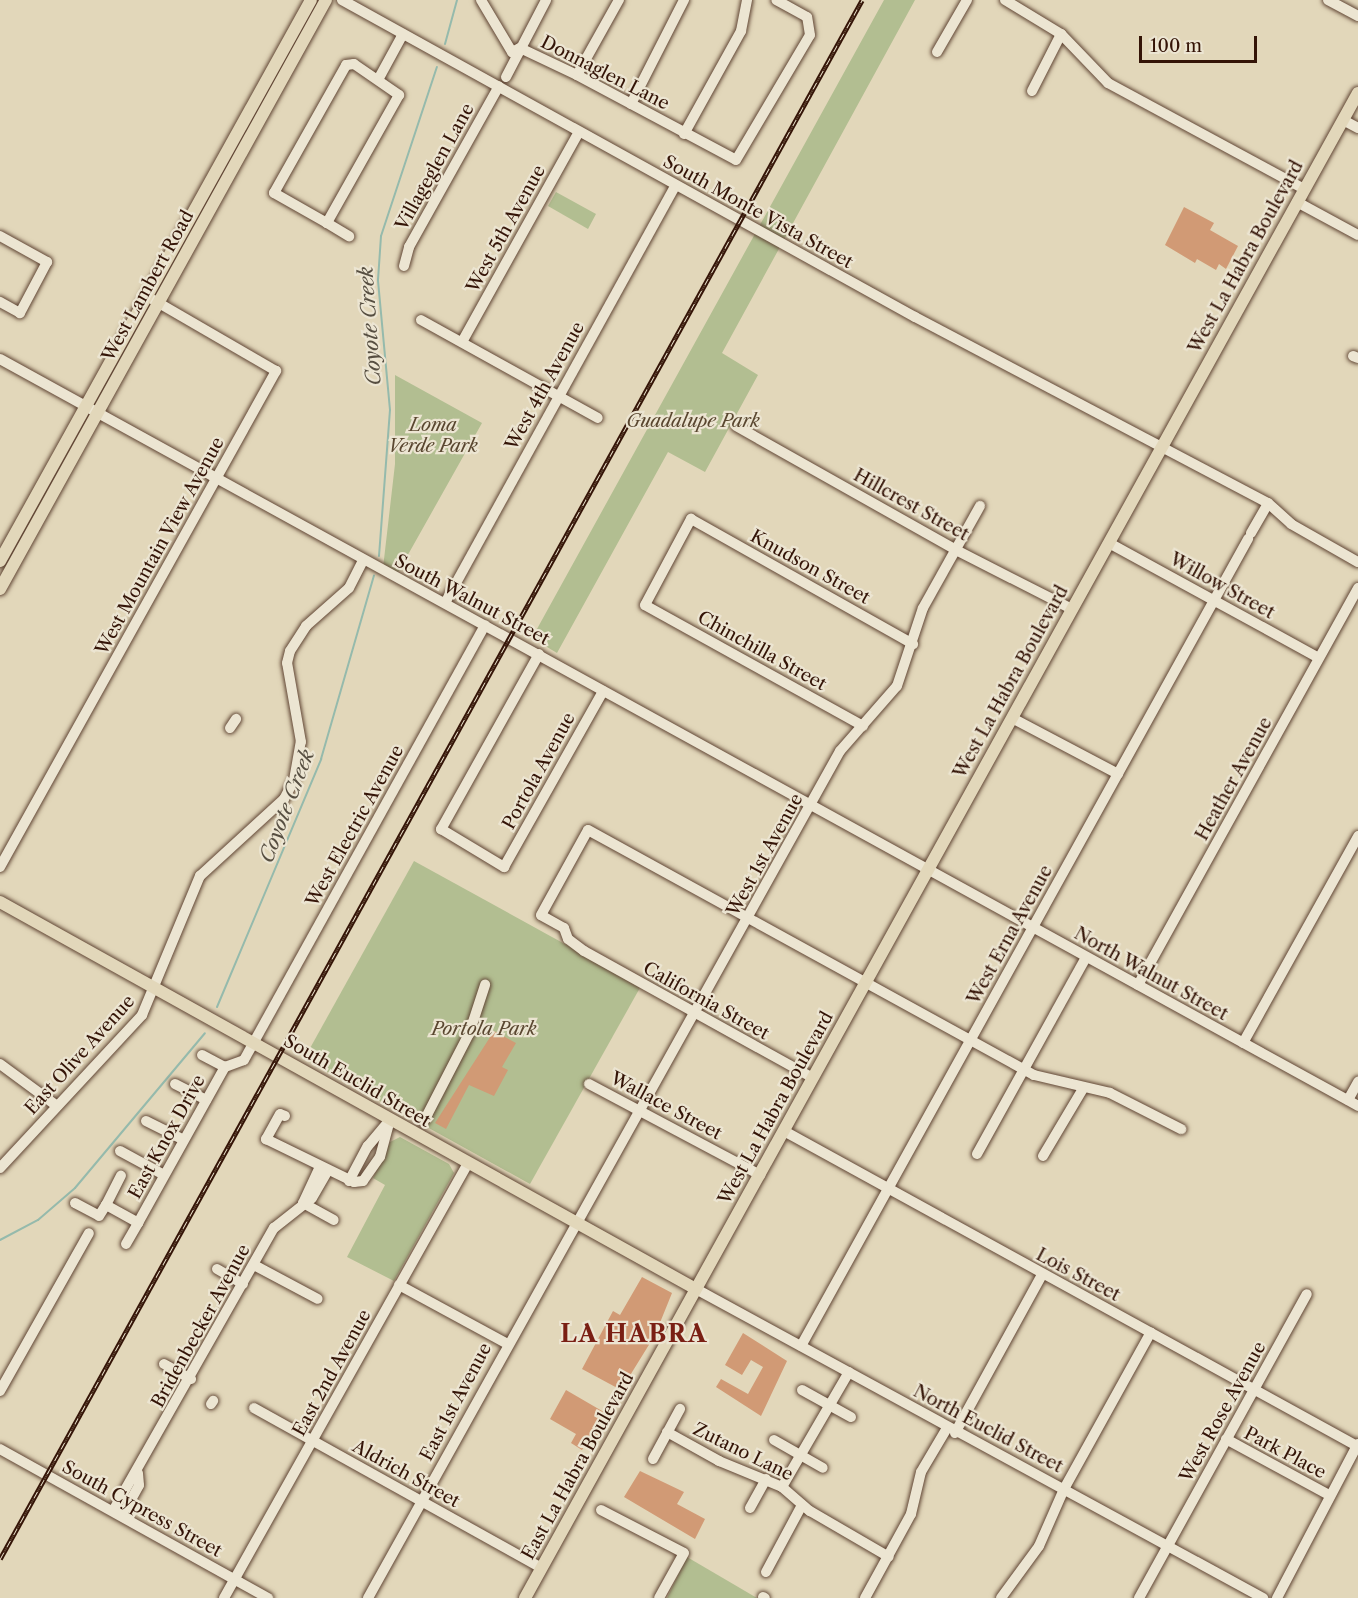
<!DOCTYPE html>
<html>
<head>
<meta charset="utf-8">
<style>
  body { margin:0 }
  #map { position:relative; width:1358px; height:1598px; overflow:hidden; background:#e2d7ba; font-family:"Libre Caslon Text",serif }
  div>[style] { position:absolute }
  [style*='--x'] { left:calc(var(--x)*1px); top:calc(var(--y)*1px); width:calc(var(--w)*1px); rotate:calc(var(--a)*1deg) }
  .green>* { inset:0; background:#b2be91 }
  .stream>* { height:2px; margin:-1px; padding:0 1px; transform-origin:1px; border-radius:1px; background:#95baac }
  .building>* { inset:0; background:#d19a75 }
  .roads { filter:drop-shadow(0 0 2px #604534) drop-shadow(0 0 2px #604534) }
  .minor>* { height:10px; margin:-5px; padding:0 5px; transform-origin:5px; border-radius:5px; background:#ece5d2 }
  .major>* { height:12px; margin:-6px; padding:0 6px; transform-origin:6px; border-radius:6px; background:#e2d7ba }
  .rail>* { height:4.5px; margin-top:-2.25px; transform-origin:0; background:repeating-linear-gradient(90deg,#ece5d2 0 7px,#341407 0 14px); box-sizing:border-box; border-block:2px solid #341407 }
  span { translate:-50% -50%; white-space:nowrap; text-align:center; line-height:1.15; -webkit-text-stroke:4.5px #ece5d2; paint-order:stroke }
  .street-label { font-size:18px; color:#341407 }
  .park-label { font-size:18px; color:#5a4730; font-style:italic }
  .water-label { font-size:20px; color:#564e41; font-style:italic }
  .district-label { font-size:24px; color:#7a1f14; font-weight:700; letter-spacing:1.5px }
  .scale { position:absolute; left:1139px; top:36px; width:118px; height:27px; box-sizing:border-box; border:3px solid #341407; border-top:0; padding-left:8px; font-size:18px; line-height:21px; white-space:nowrap; color:#341407; -webkit-text-stroke:4px #ece5d2; paint-order:stroke }
</style>
</head>
<body>
<div id="map">
  <div class="green">
    <div style="clip-path:polygon(884px 0,915px 0,722px 353px,758px 375px,705px 472px,668px 452px,557px 653px,532px 638px)"></div>
    <div style="clip-path:polygon(556px 192px,596px 214px,588px 229px,548px 206px)"></div>
    <div style="clip-path:polygon(395px 375px,482px 423px,396px 576px,383px 568px,395px 464px)"></div>
    <div style="clip-path:polygon(414px 861px,641px 986px,530px 1184px,304px 1059px)"></div>
    <div style="clip-path:polygon(400px 1137px,449px 1164px,454px 1173px,394px 1281px,347px 1257px,385px 1185px,373px 1178px,378px 1167px,390px 1142px)"></div>
    <div style="clip-path:polygon(687px 1557px,757px 1598px,667px 1598px)"></div>
  </div>
  <div class="stream">
    <div style="--x:445;--y:44;--w:46;--a:-74.7"></div>
    <div style="--x:379;--y:556;--w:146;--a:-85.7"></div>
    <div style="--x:390;--y:410;--w:131;--a:-95.3"></div>
    <div style="--x:378;--y:280;--w:44;--a:-86.1"></div>
    <div style="--x:381;--y:236;--w:178;--a:-71.7"></div>
    <div style="--x:217;--y:1007;--w:269;--a:-67.2"></div>
    <div style="--x:321;--y:759;--w:191;--a:-73.9"></div>
    <div style="--x:0;--y:1240;--w:43;--a:-27.8"></div>
    <div style="--x:38;--y:1220;--w:49;--a:-40.9"></div>
    <div style="--x:75;--y:1188;--w:202;--a:-50"></div>
  </div>
  <div class="building">
    <div style="clip-path:polygon(1184px 207px,1214px 223px,1210px 230px,1238px 246px,1226px 269px,1219px 264px,1216px 270px,1197px 259px,1195px 263px,1165px 245px)"></div>
    <div style="clip-path:polygon(494px 1031px,516px 1043px,502px 1067px,508px 1070px,494px 1096px,469px 1085px,446px 1129px,435px 1123px)"></div>
    <div style="clip-path:polygon(642px 1277px,672px 1293px,655px 1335px,621px 1390px,582px 1369px,613px 1311px,620px 1315px)"></div>
    <div style="clip-path:polygon(743px 1333px,787px 1361px,761px 1416px,716px 1387px,721px 1379px,748px 1394px,763px 1367px,751px 1360px,742px 1375px,725px 1365px)"></div>
    <div style="clip-path:polygon(566px 1390px,609px 1415px,593px 1444px,587px 1441px,582px 1450px,571px 1443px,576px 1434px,550px 1419px)"></div>
    <div style="clip-path:polygon(640px 1471px,684px 1492px,677px 1504px,705px 1519px,695px 1539px,624px 1497px)"></div>
  </div>
  <div class="roads">
    <div class="minor">
      <div style="--x:342;--y:0;--w:655;--a:28.95"></div>
      <div style="--x:915;--y:317;--w:399;--a:27.8"></div>
      <div style="--x:1268;--y:503;--w:31;--a:42"></div>
      <div style="--x:1291;--y:524;--w:77;--a:29.6"></div>
      <div style="--x:481;--y:0;--w:61;--a:59.2"></div>
      <div style="--x:512;--y:52;--w:9;--a:-27"></div>
      <div style="--x:520;--y:48;--w:63;--a:25.3"></div>
      <div style="--x:577;--y:75;--w:180;--a:28.1"></div>
      <div style="--x:736;--y:160;--w:145;--a:-59.4"></div>
      <div style="--x:810;--y:35;--w:18;--a:-99"></div>
      <div style="--x:807;--y:17;--w:35;--a:-151"></div>
      <div style="--x:1005;--y:0;--w:66;--a:31.3"></div>
      <div style="--x:1061;--y:34;--w:68;--a:46.2"></div>
      <div style="--x:1108;--y:83;--w:223;--a:28.4"></div>
      <div style="--x:1328;--y:0;--w:34;--a:28"></div>
      <div style="--x:937;--y:52;--w:60;--a:-60"></div>
      <div style="--x:354;--y:64;--w:55;--a:34.6"></div>
      <div style="--x:399;--y:95;--w:147;--a:119.4"></div>
      <div style="--x:327;--y:223;--w:61;--a:-150.5"></div>
      <div style="--x:274;--y:193;--w:147;--a:-60.6"></div>
      <div style="--x:346;--y:65;--w:8;--a:-7"></div>
      <div style="--x:577;--y:75;--w:86;--a:-60.8"></div>
      <div style="--x:506;--y:77;--w:87;--a:-62.5"></div>
      <div style="--x:379;--y:78;--w:50;--a:-61.4"></div>
      <div style="--x:1032;--y:91;--w:64;--a:-63"></div>
      <div style="--x:631;--y:104;--w:117;--a:-63"></div>
      <div style="--x:1343;--y:120;--w:17;--a:28"></div>
      <div style="--x:684;--y:134;--w:118;--a:-61"></div>
      <div style="--x:741;--y:31;--w:32;--a:-79"></div>
      <div style="--x:1297;--y:202;--w:69;--a:28.4"></div>
      <div style="--x:327;--y:223;--w:26;--a:31"></div>
      <div style="--x:0;--y:236;--w:54;--a:29"></div>
      <div style="--x:47;--y:262;--w:58;--a:117.9"></div>
      <div style="--x:20;--y:313;--w:23;--a:-151"></div>
      <div style="--x:404;--y:266;--w:20;--a:-75"></div>
      <div style="--x:409;--y:247;--w:184;--a:-60.8"></div>
      <div style="--x:421;--y:320;--w:202;--a:29"></div>
      <div style="--x:462;--y:342;--w:240;--a:-60.9"></div>
      <div style="--x:1353;--y:356;--w:5;--a:22"></div>
      <div style="--x:0;--y:359;--w:1550;--a:28.81"></div>
      <div style="--x:736;--y:426;--w:253;--a:29.4"></div>
      <div style="--x:956;--y:550;--w:130;--a:27"></div>
      <div style="--x:1251;--y:533;--w:34;--a:-60"></div>
      <div style="--x:1109;--y:543;--w:239;--a:28.7"></div>
      <div style="--x:445;--y:603;--w:476;--a:-61.1"></div>
      <div style="--x:539;--y:654;--w:201;--a:119.2"></div>
      <div style="--x:441;--y:829;--w:74;--a:31.1"></div>
      <div style="--x:504;--y:867;--w:202;--a:-60.6"></div>
      <div style="--x:1012;--y:718;--w:120;--a:27.8"></div>
      <div style="--x:863;--y:726;--w:249;--a:-151"></div>
      <div style="--x:645;--y:605;--w:98;--a:-61.9"></div>
      <div style="--x:691;--y:519;--w:255;--a:29.4"></div>
      <div style="--x:230;--y:728;--w:11;--a:-56"></div>
      <div style="--x:0;--y:867;--w:568;--a:-60.91"></div>
      <div style="--x:276;--y:371;--w:143;--a:-149.9"></div>
      <div style="--x:1138;--y:985;--w:454;--a:-61"></div>
      <div style="--x:1243;--y:1043;--w:237;--a:-60.9"></div>
      <div style="--x:202;--y:1055;--w:26;--a:28"></div>
      <div style="--x:0;--y:1064;--w:71;--a:36.4"></div>
      <div style="--x:813;--y:1078;--w:262;--a:-151"></div>
      <div style="--x:584;--y:951;--w:20;--a:-143"></div>
      <div style="--x:568;--y:939;--w:12;--a:-110"></div>
      <div style="--x:564;--y:928;--w:26;--a:-151"></div>
      <div style="--x:541;--y:915;--w:97;--a:-61.1"></div>
      <div style="--x:588;--y:830;--w:509;--a:28.78"></div>
      <div style="--x:1034;--y:1075;--w:78;--a:13.3"></div>
      <div style="--x:1110;--y:1093;--w:80;--a:26.9"></div>
      <div style="--x:175;--y:1084;--w:35;--a:27"></div>
      <div style="--x:589;--y:1084;--w:194;--a:28"></div>
      <div style="--x:1348;--y:1100;--w:21;--a:-61"></div>
      <div style="--x:285;--y:1116;--w:5;--a:-158"></div>
      <div style="--x:280;--y:1114;--w:29;--a:119"></div>
      <div style="--x:266;--y:1139;--w:98;--a:26"></div>
      <div style="--x:354;--y:1182;--w:9;--a:-6"></div>
      <div style="--x:363;--y:1181;--w:29;--a:-55"></div>
      <div style="--x:380;--y:1157;--w:38;--a:-75"></div>
      <div style="--x:146;--y:1121;--w:42;--a:26.6"></div>
      <div style="--x:424;--y:1121;--w:98;--a:-62.7"></div>
      <div style="--x:469;--y:1034;--w:52;--a:-71.9"></div>
      <div style="--x:784;--y:1131;--w:654;--a:28.8"></div>
      <div style="--x:120;--y:1151;--w:50;--a:28.6"></div>
      <div style="--x:977;--y:1154;--w:225;--a:-61"></div>
      <div style="--x:1043;--y:1156;--w:80;--a:-59.3"></div>
      <div style="--x:0;--y:1168;--w:209;--a:-47.1"></div>
      <div style="--x:142;--y:1015;--w:151;--a:-67.4"></div>
      <div style="--x:200;--y:876;--w:114;--a:-42.5"></div>
      <div style="--x:284;--y:799;--w:21;--a:-62"></div>
      <div style="--x:294;--y:780;--w:39;--a:-80"></div>
      <div style="--x:301;--y:742;--w:80;--a:-100"></div>
      <div style="--x:287;--y:663;--w:12;--a:-76"></div>
      <div style="--x:290;--y:651;--w:30;--a:-57"></div>
      <div style="--x:306;--y:626;--w:57;--a:-41.5"></div>
      <div style="--x:349;--y:588;--w:31;--a:-63"></div>
      <div style="--x:349;--y:1181;--w:40;--a:-62"></div>
      <div style="--x:368;--y:1146;--w:34;--a:-50"></div>
      <div style="--x:75;--y:1203;--w:27;--a:28"></div>
      <div style="--x:99;--y:1216;--w:13;--a:-58"></div>
      <div style="--x:106;--y:1205;--w:37;--a:29"></div>
      <div style="--x:138;--y:1223;--w:179;--a:-60.9"></div>
      <div style="--x:225;--y:1067;--w:20;--a:-20"></div>
      <div style="--x:244;--y:1060;--w:497;--a:-61"></div>
      <div style="--x:303;--y:1203;--w:38;--a:-65"></div>
      <div style="--x:303;--y:1203;--w:35;--a:29"></div>
      <div style="--x:106;--y:1205;--w:33;--a:-63"></div>
      <div style="--x:126;--y:1244;--w:24;--a:-60"></div>
      <div style="--x:254;--y:1265;--w:72;--a:28"></div>
      <div style="--x:217;--y:1269;--w:30;--a:30"></div>
      <div style="--x:399;--y:1285;--w:122;--a:28.5"></div>
      <div style="--x:696;--y:1289;--w:646;--a:28.59"></div>
      <div style="--x:801;--y:1346;--w:923;--a:-61.02"></div>
      <div style="--x:164;--y:1364;--w:31;--a:29"></div>
      <div style="--x:802;--y:1390;--w:56;--a:28.9"></div>
      <div style="--x:0;--y:1391;--w:181;--a:-60.6"></div>
      <div style="--x:211;--y:1404;--w:4;--a:-56"></div>
      <div style="--x:254;--y:1408;--w:329;--a:29.1"></div>
      <div style="--x:667;--y:1432;--w:60;--a:29.1"></div>
      <div style="--x:719;--y:1461;--w:68;--a:22.4"></div>
      <div style="--x:782;--y:1487;--w:37;--a:41"></div>
      <div style="--x:810;--y:1511;--w:91;--a:30.2"></div>
      <div style="--x:955;--y:1433;--w:180;--a:-61.2"></div>
      <div style="--x:1226;--y:1439;--w:117;--a:28.5"></div>
      <div style="--x:774;--y:1440;--w:56;--a:29.7"></div>
      <div style="--x:0;--y:1449;--w:307;--a:29.1"></div>
      <div style="--x:653;--y:1459;--w:57;--a:-61.6"></div>
      <div style="--x:782;--y:1487;--w:133;--a:-59.8"></div>
      <div style="--x:750;--y:1508;--w:33;--a:-61"></div>
      <div style="--x:601;--y:1510;--w:93;--a:27.4"></div>
      <div style="--x:684;--y:1553;--w:51;--a:119.1"></div>
      <div style="--x:113;--y:1511;--w:326;--a:-60.4"></div>
      <div style="--x:274;--y:1228;--w:48;--a:-38.3"></div>
      <div style="--x:312;--y:1198;--w:30;--a:-60"></div>
      <div style="--x:122;--y:1516;--w:35;--a:-61"></div>
      <div style="--x:139;--y:1485;--w:12;--a:-95"></div>
      <div style="--x:766;--y:1572;--w:76;--a:-61.8"></div>
      <div style="--x:763;--y:1597;--w:2;--a:27"></div>
      <div style="--x:224;--y:1598;--w:498;--a:-60.7"></div>
      <div style="--x:368;--y:1598;--w:970;--a:-60.87"></div>
      <div style="--x:840;--y:751;--w:86;--a:-48.8"></div>
      <div style="--x:897;--y:686;--w:82;--a:-71.6"></div>
      <div style="--x:923;--y:608;--w:117;--a:-60.8"></div>
      <div style="--x:865;--y:1598;--w:96;--a:-61.3"></div>
      <div style="--x:911;--y:1514;--w:43;--a:-76.6"></div>
      <div style="--x:921;--y:1472;--w:51;--a:-59.4"></div>
      <div style="--x:1001;--y:1598;--w:64;--a:-53.8"></div>
      <div style="--x:1039;--y:1546;--w:62;--a:-66.3"></div>
      <div style="--x:1064;--y:1489;--w:179;--a:-61"></div>
      <div style="--x:1139;--y:1598;--w:347;--a:-61.1"></div>
      <div style="--x:1277;--y:1598;--w:174;--a:-62.3"></div>
    </div>
    <div class="major">
      <div style="--x:0;--y:561;--w:641;--a:-61"></div>
      <div style="--x:0;--y:589;--w:673;--a:-61.04"></div>
      <div style="--x:0;--y:902;--w:796;--a:29.08"></div>
      <div style="--x:525;--y:1598;--w:1720;--a:-61.04"></div>
    </div>
  </div>
  <div class="rail">
    <div style="--x:0;--y:1559;--w:1781;--a:-61.06"></div>
  </div>
  <div class="street-label">
    <span style="left:605px;top:73px;rotate:27deg">Donnaglen Lane</span>
    <span style="left:435px;top:167px;rotate:-61deg">Villageglen Lane</span>
    <span style="left:758px;top:212px;rotate:29deg">South Monte Vista Street</span>
    <span style="left:506px;top:229px;rotate:-61deg">West 5th Avenue</span>
    <span style="left:1246px;top:257px;rotate:-61deg">West La Habra Boulevard</span>
    <span style="left:148px;top:286px;rotate:-61deg">West Lambert Road</span>
    <span style="left:545px;top:386px;rotate:-61deg">West 4th Avenue</span>
    <span style="left:911px;top:505px;rotate:29deg">Hillcrest Street</span>
    <span style="left:160px;top:546px;rotate:-61deg">West Mountain View Avenue</span>
    <span style="left:810px;top:567px;rotate:29deg">Knudson Street</span>
    <span style="left:1222px;top:586px;rotate:29deg">Willow Street</span>
    <span style="left:472px;top:600px;rotate:28deg">South Walnut Street</span>
    <span style="left:762px;top:651px;rotate:29deg">Chinchilla Street</span>
    <span style="left:1011px;top:682px;rotate:-61deg">West La Habra Boulevard</span>
    <span style="left:539px;top:771px;rotate:-61deg">Portola Avenue</span>
    <span style="left:1234px;top:779px;rotate:-61deg">Heather Avenue</span>
    <span style="left:355px;top:826px;rotate:-61deg">West Electric Avenue</span>
    <span style="left:765px;top:855px;rotate:-61deg">West 1st Avenue</span>
    <span style="left:1010px;top:935px;rotate:-61deg">West Erna Avenue</span>
    <span style="left:1151px;top:974px;rotate:29deg">North Walnut Street</span>
    <span style="left:706px;top:1001px;rotate:29deg">California Street</span>
    <span style="left:80px;top:1055px;rotate:-48deg">East Olive Avenue</span>
    <span style="left:357px;top:1081px;rotate:30deg">South Euclid Street</span>
    <span style="left:666px;top:1106px;rotate:28deg">Wallace Street</span>
    <span style="left:776px;top:1108px;rotate:-61deg">West La Habra Boulevard</span>
    <span style="left:167px;top:1137px;rotate:-61deg">East Knox Drive</span>
    <span style="left:1078px;top:1275px;rotate:28deg">Lois Street</span>
    <span style="left:201px;top:1326px;rotate:-61deg">Bridenbecker Avenue</span>
    <span style="left:332px;top:1373px;rotate:-61deg">East 2nd Avenue</span>
    <span style="left:456px;top:1402px;rotate:-62deg">East 1st Avenue</span>
    <span style="left:1223px;top:1412px;rotate:-61deg">West Rose Avenue</span>
    <span style="left:988px;top:1429px;rotate:28deg">North Euclid Street</span>
    <span style="left:743px;top:1452px;rotate:26deg">Zutano Lane</span>
    <span style="left:1285px;top:1453px;rotate:28deg">Park Place</span>
    <span style="left:578px;top:1466px;rotate:-61deg">East La Habra Boulevard</span>
    <span style="left:406px;top:1474px;rotate:29deg">Aldrich Street</span>
    <span style="left:142px;top:1509px;rotate:29deg">South Cypress Street</span>
  </div>
  <div class="park-label">
    <span style="left:693px;top:421px">Guadalupe Park</span>
    <span style="left:433px;top:436px">Loma<br>Verde Park</span>
    <span style="left:484px;top:1029px">Portola Park</span>
  </div>
  <div class="water-label">
    <span style="left:370px;top:326px;rotate:-94deg">Coyote Creek</span>
    <span style="left:287px;top:806px;rotate:-69deg">Coyote Creek</span>
  </div>
  <div class="district-label">
    <span style="left:634px;top:1334px">LA HABRA</span>
  </div>
  <div class="scale">100 m</div>
</div>
</body>
</html>
